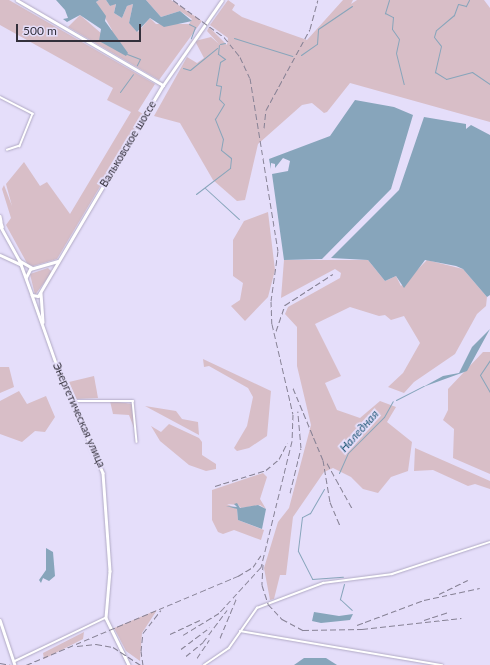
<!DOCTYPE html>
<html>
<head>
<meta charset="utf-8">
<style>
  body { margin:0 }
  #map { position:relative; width:490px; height:665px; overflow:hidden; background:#e5defa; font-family:Lato,sans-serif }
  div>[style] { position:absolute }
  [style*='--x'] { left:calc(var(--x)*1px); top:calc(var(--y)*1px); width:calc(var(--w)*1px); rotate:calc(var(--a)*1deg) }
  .green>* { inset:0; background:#d8bec7 }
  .water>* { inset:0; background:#87a5bb }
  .stream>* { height:1px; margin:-0.5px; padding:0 0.5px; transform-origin:0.5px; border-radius:0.5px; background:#87a5bb }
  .roads { filter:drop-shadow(0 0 1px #b1aac5) drop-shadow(0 0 1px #b1aac5) }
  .minor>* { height:1.5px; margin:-0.75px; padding:0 0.75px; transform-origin:0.75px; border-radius:0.75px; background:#fff }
  .tertiary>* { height:2.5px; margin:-1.25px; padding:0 1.25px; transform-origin:1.25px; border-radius:1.25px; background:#fff }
  .secondary>* { height:3px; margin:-1.5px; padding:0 1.5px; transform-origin:1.5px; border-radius:1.5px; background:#fff }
  .rail>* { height:1px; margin-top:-0.5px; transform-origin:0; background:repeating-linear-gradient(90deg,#868194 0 6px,transparent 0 9px) }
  span { translate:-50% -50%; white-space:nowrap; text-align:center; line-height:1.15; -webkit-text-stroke:4px #e5defa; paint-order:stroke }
  .street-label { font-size:11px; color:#33303b }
  .water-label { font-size:12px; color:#265b7b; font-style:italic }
  .scale { position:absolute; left:16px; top:24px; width:125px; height:18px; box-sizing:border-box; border:2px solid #33303b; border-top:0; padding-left:5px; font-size:12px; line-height:14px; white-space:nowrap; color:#33303b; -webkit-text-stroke:3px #e5defa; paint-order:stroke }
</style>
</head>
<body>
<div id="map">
  <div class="green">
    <div style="clip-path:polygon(0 0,9px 0,155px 84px,138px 111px,143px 114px,57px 259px,33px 266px,28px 265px,6px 225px,11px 218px,2px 189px,4px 185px,12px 206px,6px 184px,24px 162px,40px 186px,47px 182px,70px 214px,131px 112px,107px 100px,113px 88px,0 25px)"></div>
    <div style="clip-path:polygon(99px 0,106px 0,110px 6px,116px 3px,114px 13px,122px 18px,127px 6px,133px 4px,129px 23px,138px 32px,150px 18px,156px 24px,189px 24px,192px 19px,180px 11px,161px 17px,146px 0,171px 0,202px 21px,159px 80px,68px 27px,80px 15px,102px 34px,112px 30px,96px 2px)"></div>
    <div style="clip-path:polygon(228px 0,235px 5px,232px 10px,242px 17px,307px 40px,343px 0,353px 0,351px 4px,357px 0,484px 0,490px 8px,490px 122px,350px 83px,327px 112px,324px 113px,312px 103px,302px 105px,258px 144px,245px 200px,237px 201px,213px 180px,180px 123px,154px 116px,187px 57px,197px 63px,204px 58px,195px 41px,211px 37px,219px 44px,207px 31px,209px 27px,227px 45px,228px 38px,210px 25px)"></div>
    <div style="clip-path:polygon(268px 212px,275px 270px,268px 297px,245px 321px,231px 306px,240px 300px,243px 283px,233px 276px,233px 240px,244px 221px)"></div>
    <div style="clip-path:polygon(284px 260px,368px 260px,385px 281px,396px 276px,401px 286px,427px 260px,463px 269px,487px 297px,486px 306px,477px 314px,455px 354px,414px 382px,404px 393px,388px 387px,403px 373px,420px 343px,404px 316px,391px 320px,385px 315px,379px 316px,350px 307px,315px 324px,341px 376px,325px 383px,337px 410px,360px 418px,380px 401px,396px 407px,387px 422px,412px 442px,408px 471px,391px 477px,378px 493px,363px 489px,351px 477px,333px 468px,324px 472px,293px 517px,286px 575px,280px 575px,274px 599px,270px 600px,264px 568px,278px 522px,289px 508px,311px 425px,297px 366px,297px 327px,285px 314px,288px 307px,340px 278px,341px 273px,335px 269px,281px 298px)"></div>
    <div style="clip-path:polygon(48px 268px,52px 272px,35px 295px,30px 274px)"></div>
    <div style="clip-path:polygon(483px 352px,490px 352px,490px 474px,453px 458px,454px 429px,443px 420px,448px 410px,448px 389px)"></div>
    <div style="clip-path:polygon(203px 359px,271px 391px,267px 436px,249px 448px,237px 451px,234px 448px,247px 426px,253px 397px,248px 388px,209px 366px,204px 367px)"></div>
    <div style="clip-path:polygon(0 367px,9px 367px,14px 387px,0 393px)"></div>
    <div style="clip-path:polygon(94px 376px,98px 398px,76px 399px,69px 382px)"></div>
    <div style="clip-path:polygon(19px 391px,27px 404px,46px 396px,55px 417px,45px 432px,35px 431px,22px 442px,0 434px,0 401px)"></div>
    <div style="clip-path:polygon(110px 401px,133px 404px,136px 433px,129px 415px,113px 414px)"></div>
    <div style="clip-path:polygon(145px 406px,176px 411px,182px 419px,198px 422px,199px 435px)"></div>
    <div style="clip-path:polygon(169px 424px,199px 438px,202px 442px,202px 455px,216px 464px,216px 469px,206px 471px,189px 465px,160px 441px,151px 426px,161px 432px)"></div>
    <div style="clip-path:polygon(415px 448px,490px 481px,490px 489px,475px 484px,468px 486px,433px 470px,414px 471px)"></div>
    <div style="clip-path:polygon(263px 473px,267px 477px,260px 499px,266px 509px,260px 505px,241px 508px,238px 505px,227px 504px,237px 509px,238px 520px,264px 530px,261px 540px,234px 530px,223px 534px,218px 532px,212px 520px,212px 490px)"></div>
    <div style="clip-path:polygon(157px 610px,142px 633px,140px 661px,126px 651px,114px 628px)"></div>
    <div style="clip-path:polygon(84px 632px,83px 639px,44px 659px,43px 653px)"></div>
  </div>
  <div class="water">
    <div style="clip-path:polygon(56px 0,99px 0,96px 2px,106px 16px,105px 21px,128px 53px,126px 56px,99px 41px,101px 29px,80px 15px,67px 22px,63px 19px,68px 18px,65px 10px)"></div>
    <div style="clip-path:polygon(106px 0,146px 0,161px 17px,180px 11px,192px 21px,164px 27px,150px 18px,137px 32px,129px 23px,133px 4px,127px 6px,122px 18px,114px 13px,116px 4px,110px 6px)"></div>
    <div style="clip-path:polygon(355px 100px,394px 107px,413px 115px,391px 189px,322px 259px,284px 260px,272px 174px,288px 171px,290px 161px,283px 158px,275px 168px,275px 164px,271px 163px,271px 169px,269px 159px,330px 136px)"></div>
    <div style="clip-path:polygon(424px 117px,466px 124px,466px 129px,471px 125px,490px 135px,490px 295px,487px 297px,463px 269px,456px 266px,425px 260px,404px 288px,396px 276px,385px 281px,368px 260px,331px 258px,399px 190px)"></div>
    <div style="clip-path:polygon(490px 329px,467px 371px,423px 387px,443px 376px,459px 373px,472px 347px)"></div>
    <div style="clip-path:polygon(237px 503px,240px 508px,258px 505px,266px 509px,262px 529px,238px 520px,237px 509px,226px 506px,237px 507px,234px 504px)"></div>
    <div style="clip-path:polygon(46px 548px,53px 552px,55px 576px,49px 581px,43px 578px,41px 583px,39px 580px,46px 570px)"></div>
    <div style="clip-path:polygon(314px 612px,339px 616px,353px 614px,350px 620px,321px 623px,312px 621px)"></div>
    <div style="clip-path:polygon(304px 658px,326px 658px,337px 665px,294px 665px)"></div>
  </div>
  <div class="stream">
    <div style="--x:389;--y:0;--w:14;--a:107"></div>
    <div style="--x:385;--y:13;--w:9;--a:27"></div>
    <div style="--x:393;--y:17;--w:12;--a:95"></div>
    <div style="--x:392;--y:29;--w:12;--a:55"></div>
    <div style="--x:399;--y:39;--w:14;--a:102"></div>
    <div style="--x:396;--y:53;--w:32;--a:76"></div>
    <div style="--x:469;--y:0;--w:7;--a:117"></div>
    <div style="--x:466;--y:6;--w:8;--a:-166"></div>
    <div style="--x:458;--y:4;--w:12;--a:110"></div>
    <div style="--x:454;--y:15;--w:23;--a:140"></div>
    <div style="--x:436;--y:30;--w:7;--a:106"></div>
    <div style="--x:434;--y:37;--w:11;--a:52"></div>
    <div style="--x:441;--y:46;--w:27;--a:103"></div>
    <div style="--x:435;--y:72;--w:13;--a:32"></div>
    <div style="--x:446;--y:79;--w:27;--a:-15"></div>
    <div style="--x:472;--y:72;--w:22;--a:34"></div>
    <div style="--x:189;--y:24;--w:7;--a:27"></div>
    <div style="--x:195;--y:27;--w:12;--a:110"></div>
    <div style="--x:234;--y:38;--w:61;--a:17.2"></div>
    <div style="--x:220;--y:44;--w:5;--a:-11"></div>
    <div style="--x:127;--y:54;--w:14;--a:21"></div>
    <div style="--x:140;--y:59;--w:7;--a:117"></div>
    <div style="--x:301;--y:55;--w:19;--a:-35"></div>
    <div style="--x:317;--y:44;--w:15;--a:-86"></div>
    <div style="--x:318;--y:29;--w:41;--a:-34.1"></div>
    <div style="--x:183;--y:68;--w:7;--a:16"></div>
    <div style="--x:190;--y:70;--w:35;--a:-39"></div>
    <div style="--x:120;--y:92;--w:22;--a:-54"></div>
    <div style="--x:205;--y:188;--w:46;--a:42.4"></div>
    <div style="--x:196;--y:194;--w:43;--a:-37.4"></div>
    <div style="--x:230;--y:168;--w:10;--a:-84"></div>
    <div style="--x:231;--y:158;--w:13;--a:-141"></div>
    <div style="--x:221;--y:150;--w:11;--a:-80"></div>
    <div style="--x:223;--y:139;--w:22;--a:-112"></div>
    <div style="--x:215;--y:119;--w:17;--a:-59"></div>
    <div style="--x:224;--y:104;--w:7;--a:-135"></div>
    <div style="--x:219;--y:99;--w:13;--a:-81"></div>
    <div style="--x:221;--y:86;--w:5;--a:-169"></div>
    <div style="--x:216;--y:85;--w:23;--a:-80"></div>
    <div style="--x:220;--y:62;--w:6;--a:-31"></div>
    <div style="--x:225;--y:59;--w:9;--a:-144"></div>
    <div style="--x:218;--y:54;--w:9;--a:-84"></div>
    <div style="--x:490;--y:340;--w:4;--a:90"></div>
    <div style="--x:490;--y:360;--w:18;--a:124"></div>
    <div style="--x:480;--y:375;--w:20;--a:60"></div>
    <div style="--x:396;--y:400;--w:31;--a:-27"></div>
    <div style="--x:339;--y:473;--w:22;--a:-66"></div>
    <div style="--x:348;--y:453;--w:51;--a:-45"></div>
    <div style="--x:384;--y:417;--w:18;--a:-61"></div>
    <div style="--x:324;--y:489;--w:28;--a:120"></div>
    <div style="--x:310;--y:513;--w:9;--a:153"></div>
    <div style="--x:302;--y:517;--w:34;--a:97"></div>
    <div style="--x:298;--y:551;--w:31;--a:63"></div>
    <div style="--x:312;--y:579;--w:31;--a:-4"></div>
    <div style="--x:344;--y:584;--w:16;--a:105"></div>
    <div style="--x:340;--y:599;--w:16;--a:43"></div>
  </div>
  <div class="roads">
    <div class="minor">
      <div style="--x:0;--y:97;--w:37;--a:27"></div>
      <div style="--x:33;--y:114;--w:35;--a:112"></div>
      <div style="--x:20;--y:146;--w:13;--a:162"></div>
      <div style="--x:73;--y:401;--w:60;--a:0"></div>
      <div style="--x:133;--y:401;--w:41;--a:84.4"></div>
      <div style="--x:240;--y:631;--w:205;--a:9.6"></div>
      <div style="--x:15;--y:661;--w:100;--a:-25.5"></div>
      <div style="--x:204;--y:665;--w:30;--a:-34"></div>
      <div style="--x:229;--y:648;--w:49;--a:-55"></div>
      <div style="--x:257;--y:608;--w:71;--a:-20.7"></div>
      <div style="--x:323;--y:583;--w:70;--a:-7.4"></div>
      <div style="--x:392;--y:574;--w:103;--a:-18.1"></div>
    </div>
    <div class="tertiary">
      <div style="--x:17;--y:0;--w:169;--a:30.2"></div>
      <div style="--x:0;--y:216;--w:5;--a:79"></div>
      <div style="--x:41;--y:293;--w:29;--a:86"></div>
      <div style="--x:32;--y:295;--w:78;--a:70.6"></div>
      <div style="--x:58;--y:369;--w:113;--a:66.6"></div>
      <div style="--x:103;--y:473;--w:98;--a:85.9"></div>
      <div style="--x:110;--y:571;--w:47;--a:94.9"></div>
      <div style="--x:106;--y:618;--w:52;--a:63.9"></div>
      <div style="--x:0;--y:620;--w:47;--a:71.6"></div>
    </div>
    <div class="secondary">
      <div style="--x:0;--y:221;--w:6;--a:72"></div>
      <div style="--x:0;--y:226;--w:39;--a:61"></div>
      <div style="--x:19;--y:260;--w:37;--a:70"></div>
      <div style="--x:32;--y:295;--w:6;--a:9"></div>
      <div style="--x:38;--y:296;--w:245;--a:-59.4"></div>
      <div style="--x:163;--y:85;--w:103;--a:-55.2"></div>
      <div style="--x:0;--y:255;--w:23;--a:25"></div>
      <div style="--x:20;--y:261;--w:14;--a:30"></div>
      <div style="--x:26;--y:277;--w:9;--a:-63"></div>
      <div style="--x:30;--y:269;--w:29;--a:-16"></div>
    </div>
  </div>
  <div class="rail">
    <div style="--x:173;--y:0;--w:63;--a:36"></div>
    <div style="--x:224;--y:37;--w:26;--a:51"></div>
    <div style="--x:240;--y:57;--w:23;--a:65"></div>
    <div style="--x:250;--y:78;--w:175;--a:80.8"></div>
    <div style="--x:278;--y:251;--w:50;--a:98"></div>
    <div style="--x:271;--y:301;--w:23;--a:88"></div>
    <div style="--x:272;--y:324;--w:92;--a:76.9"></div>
    <div style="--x:293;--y:414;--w:27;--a:92"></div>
    <div style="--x:292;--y:441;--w:130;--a:103.8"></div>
    <div style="--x:261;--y:567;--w:62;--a:132.4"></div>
    <div style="--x:219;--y:613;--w:42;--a:148.6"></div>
    <div style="--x:264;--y:128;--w:18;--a:-84"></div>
    <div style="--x:266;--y:110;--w:92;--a:-61.5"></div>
    <div style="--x:310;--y:29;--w:30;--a:-75"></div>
    <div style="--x:276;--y:331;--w:28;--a:-71"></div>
    <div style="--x:285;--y:305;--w:57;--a:-32.9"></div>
    <div style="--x:293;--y:388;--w:78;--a:67.4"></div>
    <div style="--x:323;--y:460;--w:43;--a:80.5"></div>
    <div style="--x:330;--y:502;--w:26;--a:67"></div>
    <div style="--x:327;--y:463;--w:54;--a:61"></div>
    <div style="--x:215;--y:486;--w:53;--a:-17.4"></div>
    <div style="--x:266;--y:470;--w:17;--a:-40"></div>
    <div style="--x:279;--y:459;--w:18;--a:-63"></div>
    <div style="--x:290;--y:493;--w:46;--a:-76.3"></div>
    <div style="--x:301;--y:448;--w:37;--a:-95"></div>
    <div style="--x:263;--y:564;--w:21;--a:93"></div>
    <div style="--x:262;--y:585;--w:20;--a:72"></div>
    <div style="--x:268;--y:604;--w:21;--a:47"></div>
    <div style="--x:282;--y:619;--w:24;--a:28"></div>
    <div style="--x:303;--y:630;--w:59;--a:-1"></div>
    <div style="--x:362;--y:629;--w:100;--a:-6.3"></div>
    <div style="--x:439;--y:594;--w:32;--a:-26"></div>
    <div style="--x:424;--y:620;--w:25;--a:-18"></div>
    <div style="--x:357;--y:625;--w:72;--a:-20.5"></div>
    <div style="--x:424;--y:600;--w:57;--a:-12.1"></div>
    <div style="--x:170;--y:634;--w:33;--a:-25"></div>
    <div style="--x:220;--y:638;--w:44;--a:-67.5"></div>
    <div style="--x:77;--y:646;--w:19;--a:-6"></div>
    <div style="--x:96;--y:644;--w:17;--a:10"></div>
    <div style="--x:113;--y:647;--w:33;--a:33"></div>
    <div style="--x:181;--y:649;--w:36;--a:-37"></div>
    <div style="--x:186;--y:656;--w:22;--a:-39"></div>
    <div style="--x:203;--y:642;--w:40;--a:-53"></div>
    <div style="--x:197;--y:658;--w:22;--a:-56"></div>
    <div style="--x:0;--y:663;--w:11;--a:10"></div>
    <div style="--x:26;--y:665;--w:230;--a:-22.8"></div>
    <div style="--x:238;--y:576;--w:17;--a:-31"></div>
    <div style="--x:253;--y:567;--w:14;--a:-56"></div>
    <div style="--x:143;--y:665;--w:14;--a:-98"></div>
    <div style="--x:141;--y:651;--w:18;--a:-84"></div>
    <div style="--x:143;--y:633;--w:29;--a:-52"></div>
  </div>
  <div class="street-label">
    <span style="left:128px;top:144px;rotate:-59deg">Вальковское шоссе</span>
    <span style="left:79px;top:415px;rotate:66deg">Энергетическая улица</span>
  </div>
  <div class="water-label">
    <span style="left:359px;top:431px;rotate:-48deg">Наледная</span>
  </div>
  <div class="scale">500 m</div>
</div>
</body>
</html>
